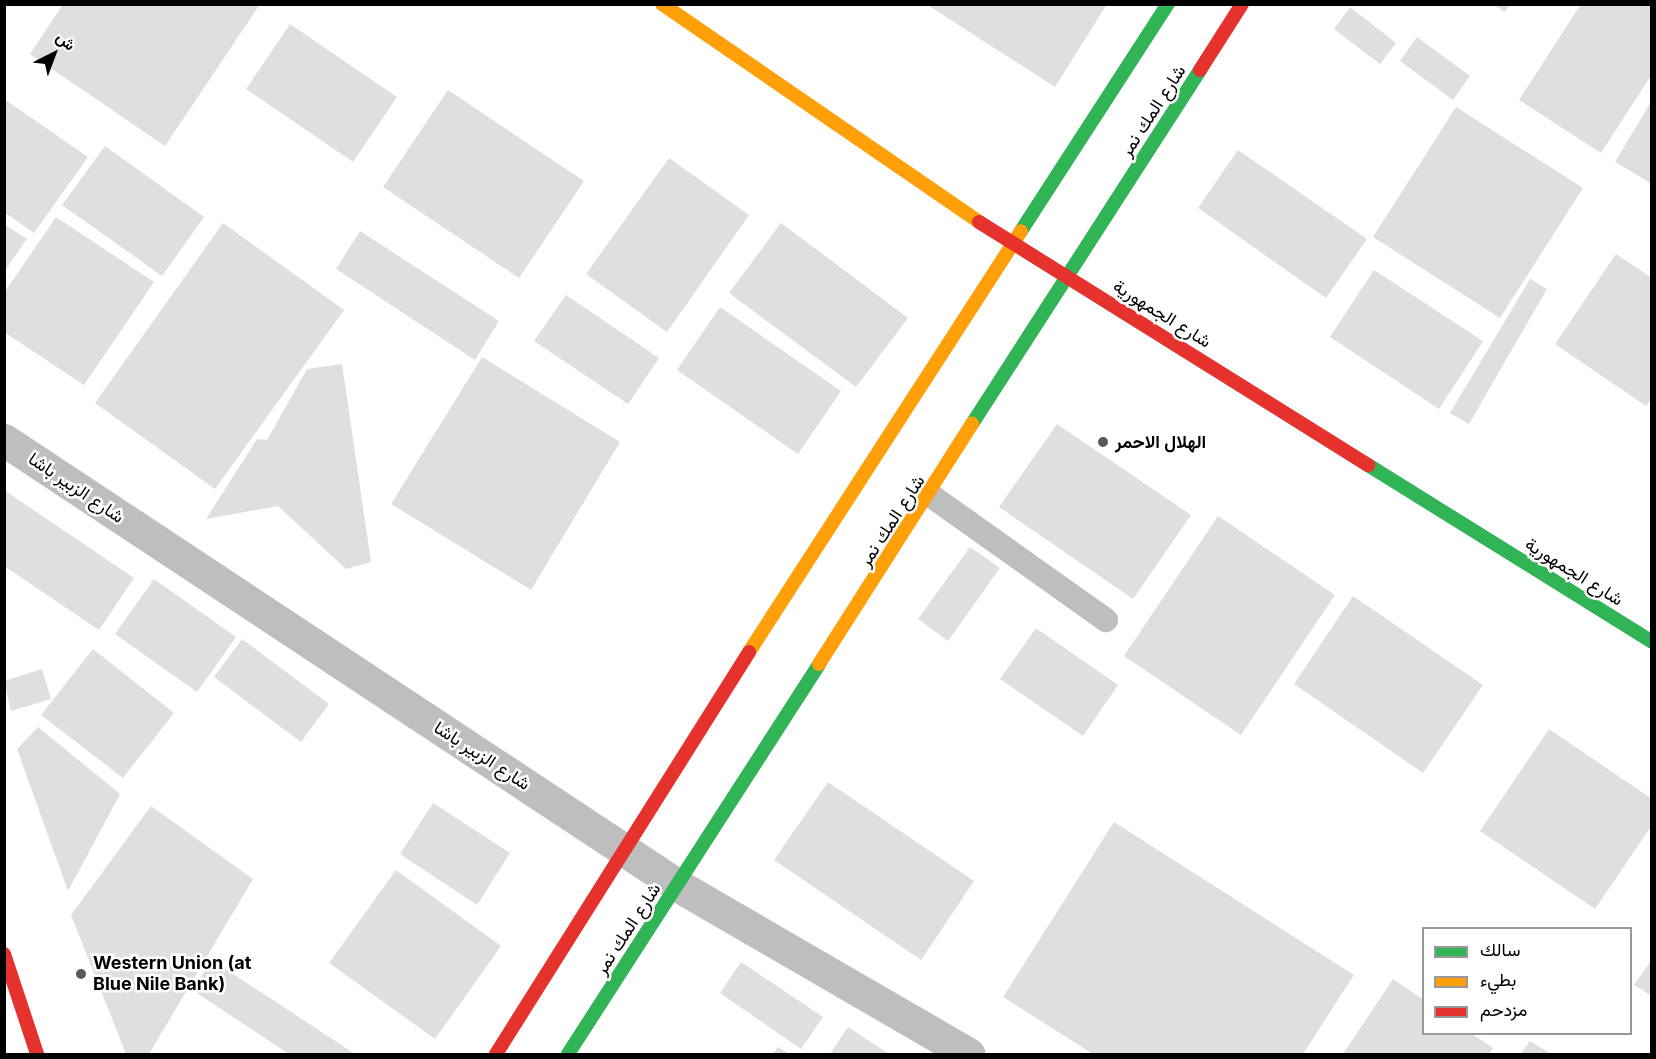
<!DOCTYPE html>
<html>
<head>
<meta charset="utf-8">
<style>
  body { margin:0 }
  #map { position:relative; width:1656px; height:1059px; overflow:hidden; background:#fff; font-family:Inter,Vazirmatn,sans-serif }
  div>[style] { position:absolute }
  [style*='--x'] { left:calc(var(--x)*1px); top:calc(var(--y)*1px); width:calc(var(--w)*1px); rotate:calc(var(--a)*1deg) }
  .building>* { inset:0; background:#dfdfdf }
  .lane>* { height:24px; margin:-12px; padding:0 12px; transform-origin:12px; border-radius:12px; background:#bebebe }
  .street>* { height:33px; margin:-16.5px; padding:0 16.5px; transform-origin:16.5px; border-radius:16.5px; background:#bebebe }
  .fast>* { height:14px; margin:-7px; padding:0 7px; transform-origin:7px; border-radius:7px; background:#30b455 }
  .slow>* { height:14px; margin:-7px; padding:0 7px; transform-origin:7px; border-radius:7px; background:#ff9f0a }
  .jam>* { height:14px; margin:-7px; padding:0 7px; transform-origin:7px; border-radius:7px; background:#e5322d }
  .dots>* { width:16px; height:16px; translate:-50% -50%; box-sizing:border-box; border:3px solid #fff; border-radius:50% }
  span { translate:-50% -50%; white-space:nowrap; text-align:center; line-height:1.15; -webkit-text-stroke:5px #fff; paint-order:stroke }
  .street-label { font-size:18px; color:#000 }
  .poi-label { font-size:18px; color:#000; font-weight:700 }
  .left { translate:0 -50%; text-align:left }
  .frame { position:absolute; inset:0; border:6px solid #000; pointer-events:none }
  .legend { position:absolute; left:1422px; top:927px; width:210px; height:108px; box-sizing:border-box; background:#fff; border:2px solid #999; margin:0; padding:8px 10px; list-style:none; font-size:18px; color:#000 }
  .legend li { display:flex; align-items:center; gap:12px; height:30px }
  .legend b { width:30px; border:2px solid #999 }
  .north { position:absolute; left:24px; top:24px; width:60px; height:60px; -webkit-text-stroke:4px #fff; paint-order:stroke; rotate:42deg; font-size:16px; font-weight:700; line-height:24px; text-align:center; color:#000 }
  .north::after { content:''; display:block; margin:auto; width:21px; height:27px; background:#000; clip-path:polygon(50% 0,100% 100%,50% 72%,0 100%) }
</style>
</head>
<body>
<div id="map">
  <div class="building">
    <div style="clip-path:polygon(63px 4px,260px 4px,165px 146px,30px 54px)"></div>
    <div style="clip-path:polygon(926px 4px,1107px 4px,1055px 87px)"></div>
    <div style="clip-path:polygon(1492px 4px,1510px 4px,1505px 12px)"></div>
    <div style="clip-path:polygon(1581px 4px,1652px 4px,1652px 74px,1601px 153px,1519px 100px)"></div>
    <div style="clip-path:polygon(1350px 7px,1396px 43px,1380px 64px,1334px 29px)"></div>
    <div style="clip-path:polygon(290px 24px,397px 97px,353px 162px,246px 89px)"></div>
    <div style="clip-path:polygon(1417px 37px,1470px 76px,1453px 100px,1400px 61px)"></div>
    <div style="clip-path:polygon(448px 90px,584px 181px,519px 278px,383px 187px)"></div>
    <div style="clip-path:polygon(4px 99px,88px 157px,34px 233px,4px 212px)"></div>
    <div style="clip-path:polygon(1652px 100px,1652px 184px,1615px 162px)"></div>
    <div style="clip-path:polygon(1456px 107px,1583px 188px,1500px 318px,1373px 237px)"></div>
    <div style="clip-path:polygon(105px 146px,204px 217px,162px 276px,62px 205px)"></div>
    <div style="clip-path:polygon(1238px 150px,1367px 239px,1326px 298px,1198px 208px)"></div>
    <div style="clip-path:polygon(669px 158px,749px 215px,667px 332px,586px 274px)"></div>
    <div style="clip-path:polygon(56px 217px,154px 282px,84px 385px,4px 332px,4px 293px)"></div>
    <div style="clip-path:polygon(223px 223px,344px 310px,215px 489px,95px 403px)"></div>
    <div style="clip-path:polygon(781px 223px,908px 318px,856px 387px,729px 293px)"></div>
    <div style="clip-path:polygon(4px 224px,27px 239px,4px 272px)"></div>
    <div style="clip-path:polygon(360px 231px,499px 321px,475px 360px,336px 269px)"></div>
    <div style="clip-path:polygon(1616px 254px,1652px 278px,1652px 398px,1646px 406px,1555px 344px)"></div>
    <div style="clip-path:polygon(1374px 270px,1483px 341px,1439px 409px,1330px 337px)"></div>
    <div style="clip-path:polygon(1530px 279px,1547px 289px,1469px 424px,1450px 413px)"></div>
    <div style="clip-path:polygon(566px 295px,659px 358px,628px 404px,534px 341px)"></div>
    <div style="clip-path:polygon(720px 307px,841px 391px,798px 454px,677px 370px)"></div>
    <div style="clip-path:polygon(482px 357px,620px 442px,531px 590px,391px 504px)"></div>
    <div style="clip-path:polygon(342px 364px,371px 562px,346px 569px,278px 506px,206px 519px,257px 439px,267px 440px,307px 369px)"></div>
    <div style="clip-path:polygon(1057px 424px,1191px 515px,1133px 599px,999px 507px)"></div>
    <div style="clip-path:polygon(4px 490px,134px 578px,99px 630px,4px 566px)"></div>
    <div style="clip-path:polygon(1218px 516px,1335px 595px,1241px 735px,1124px 656px)"></div>
    <div style="clip-path:polygon(970px 547px,1000px 568px,948px 641px,918px 619px)"></div>
    <div style="clip-path:polygon(154px 579px,236px 637px,197px 692px,115px 634px)"></div>
    <div style="clip-path:polygon(1353px 596px,1483px 685px,1423px 773px,1294px 684px)"></div>
    <div style="clip-path:polygon(1036px 628px,1118px 685px,1083px 736px,1000px 679px)"></div>
    <div style="clip-path:polygon(242px 639px,329px 704px,301px 742px,214px 677px)"></div>
    <div style="clip-path:polygon(93px 649px,174px 713px,123px 778px,41px 715px)"></div>
    <div style="clip-path:polygon(42px 669px,51px 699px,11px 711px,4px 681px)"></div>
    <div style="clip-path:polygon(38px 727px,120px 794px,68px 891px,17px 749px)"></div>
    <div style="clip-path:polygon(1549px 729px,1652px 799px,1652px 825px,1595px 909px,1480px 831px)"></div>
    <div style="clip-path:polygon(828px 782px,974px 881px,921px 960px,774px 860px)"></div>
    <div style="clip-path:polygon(433px 803px,510px 853px,477px 905px,400px 854px)"></div>
    <div style="clip-path:polygon(151px 806px,253px 879px,149px 1054px,126px 1054px,71px 915px)"></div>
    <div style="clip-path:polygon(1114px 822px,1354px 975px,1303px 1054px,1093px 1054px,1003px 997px)"></div>
    <div style="clip-path:polygon(396px 870px,501px 946px,435px 1039px,329px 963px)"></div>
    <div style="clip-path:polygon(1652px 959px,1652px 996px,1634px 985px)"></div>
    <div style="clip-path:polygon(212px 960px,355px 1054px,289px 1054px,192px 990px)"></div>
    <div style="clip-path:polygon(741px 962px,823px 1017px,801px 1049px,720px 993px)"></div>
    <div style="clip-path:polygon(1393px 979px,1424px 1000px,1424px 1034px,1472px 1034px,1493px 1048px,1489px 1054px,1343px 1054px)"></div>
    <div style="clip-path:polygon(848px 1027px,889px 1054px,830px 1054px)"></div>
    <div style="clip-path:polygon(1530px 1041px,1551px 1054px,1521px 1054px)"></div>
    <div style="clip-path:polygon(778px 1047px,789px 1054px,773px 1054px)"></div>
  </div>
  <div class="lane">
    <div style="--x:930;--y:495;--w:216;--a:35.4"></div>
  </div>
  <div class="street">
    <div style="--x:4;--y:440;--w:807;--a:33.47"></div>
    <div style="--x:677;--y:885;--w:337;--a:30.1"></div>
  </div>
  <div class="fast">
    <div style="--x:1021;--y:231;--w:270;--a:-57.1"></div>
    <div style="--x:972;--y:424;--w:421;--a:-57.2"></div>
    <div style="--x:1368;--y:465;--w:335;--a:31.9"></div>
    <div style="--x:568;--y:1054;--w:464;--a:-57.2"></div>
  </div>
  <div class="slow">
    <div style="--x:662;--y:4;--w:385;--a:34.5"></div>
    <div style="--x:749;--y:652;--w:501;--a:-57.13"></div>
    <div style="--x:819;--y:664;--w:285;--a:-57.5"></div>
  </div>
  <div class="jam">
    <div style="--x:1200;--y:70;--w:78;--a:-57.5"></div>
    <div style="--x:979;--y:222;--w:459;--a:32"></div>
    <div style="--x:4;--y:954;--w:105;--a:71.7"></div>
    <div style="--x:496;--y:1054;--w:475;--a:-57.8"></div>
  </div>
  <div class="dots">
    <div style="left:1103px;top:442px;background:#595959"></div>
    <div style="left:81px;top:974px;background:#595959"></div>
  </div>
  <div class="street-label">
    <span style="left:1153px;top:111px;rotate:-57deg">شارع المك نمر</span>
    <span style="left:1162px;top:314px;rotate:32deg">شارع الجمهورية</span>
    <span style="left:76px;top:488px;rotate:34deg">شارع الزبير باشا</span>
    <span style="left:892px;top:521px;rotate:-57deg">شارع المك نمر</span>
    <span style="left:1574px;top:572px;rotate:32deg">شارع الجمهورية</span>
    <span style="left:482px;top:756px;rotate:33deg">شارع الزبير باشا</span>
    <span style="left:628px;top:929px;rotate:-57deg">شارع المك نمر</span>
  </div>
  <div class="poi-label">
    <span class="left" style="left:1115px;top:442px">الهلال الاحمر</span>
    <span class="left" style="left:93px;top:974px">Western Union (at<br>Blue Nile Bank)</span>
  </div>
  <div class="frame"></div>
  <ul class="legend">
  <li><b style="height:8px;background:#30b455"></b>سالك</li>
  <li><b style="height:8px;background:#ff9f0a"></b>بطيء</li>
  <li><b style="height:8px;background:#e5322d"></b>مزدحم</li>
  </ul>
  <div class="north">ش</div>
</div>
</body>
</html>
